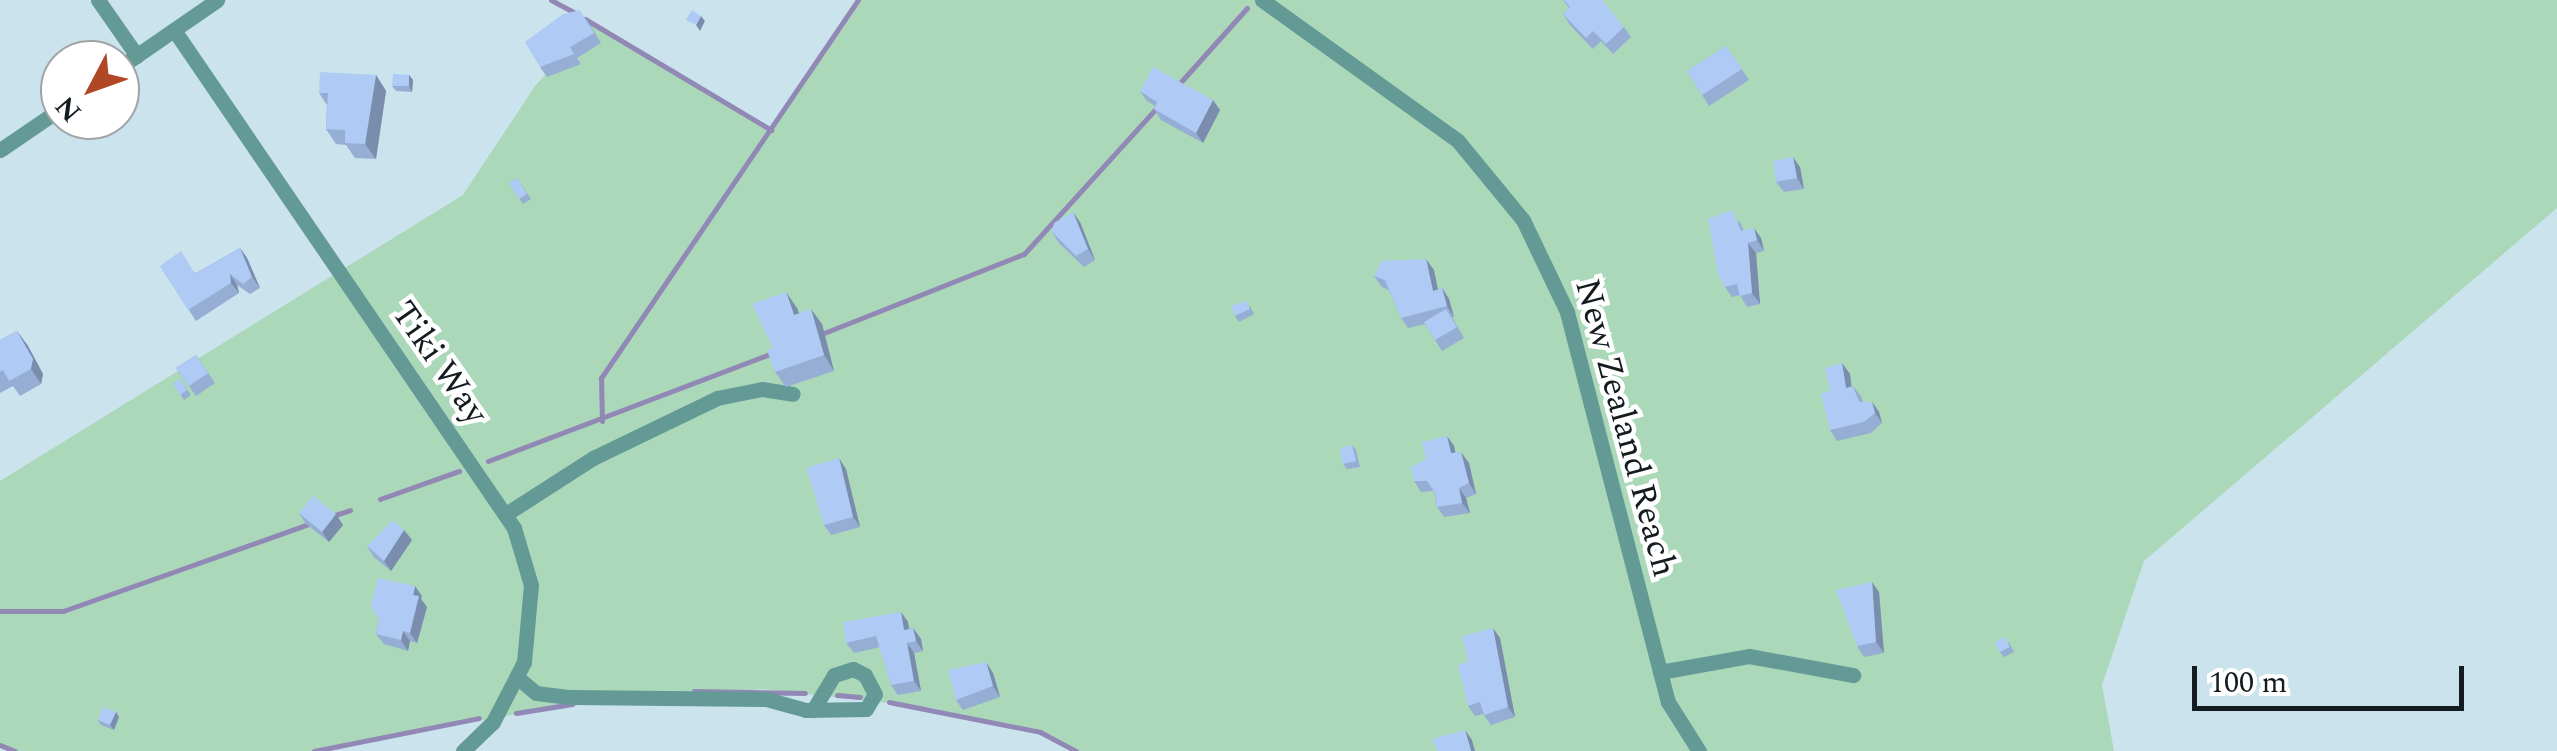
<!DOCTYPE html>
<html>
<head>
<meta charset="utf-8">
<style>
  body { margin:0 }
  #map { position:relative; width:2557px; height:751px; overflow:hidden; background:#cbe3ed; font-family:Spectral,serif }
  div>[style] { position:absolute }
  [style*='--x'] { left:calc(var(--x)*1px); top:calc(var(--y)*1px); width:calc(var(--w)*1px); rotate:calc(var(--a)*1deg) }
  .green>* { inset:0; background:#aad8b9 }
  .stream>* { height:5px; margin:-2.5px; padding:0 2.5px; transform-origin:2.5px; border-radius:2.5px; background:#9188b6 }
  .minor>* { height:15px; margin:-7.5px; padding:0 7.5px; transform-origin:7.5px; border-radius:7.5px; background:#649a96 }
  .wall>* { inset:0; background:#96aed3 }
  .shaded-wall>* { inset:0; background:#7a8dac }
  .building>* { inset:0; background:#aecaf5 }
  span { translate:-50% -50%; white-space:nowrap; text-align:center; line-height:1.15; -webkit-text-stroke:9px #fff; paint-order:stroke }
  .street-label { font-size:35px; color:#141c20 }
  .north { position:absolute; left:40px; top:40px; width:100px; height:100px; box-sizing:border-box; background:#fff; border:2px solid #a1a4a6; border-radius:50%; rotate:229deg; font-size:28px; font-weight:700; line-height:40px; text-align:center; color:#141c20 }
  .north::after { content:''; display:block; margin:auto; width:35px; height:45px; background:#b04826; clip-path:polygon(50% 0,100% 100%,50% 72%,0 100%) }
  .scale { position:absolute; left:2192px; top:666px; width:272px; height:45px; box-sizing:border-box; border:5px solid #141c20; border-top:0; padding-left:12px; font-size:30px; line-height:35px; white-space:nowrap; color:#141c20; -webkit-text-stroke:8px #fff; paint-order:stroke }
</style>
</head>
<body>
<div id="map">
  <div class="green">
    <div style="clip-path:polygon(859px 0,2557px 0,2557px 208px,2144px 561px,2102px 685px,2114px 751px,1076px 751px,1040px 732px,932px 708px,763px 689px,572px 704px,314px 751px,15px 751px,0 745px,0 481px,463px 195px,535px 86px,592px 23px,771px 130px)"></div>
  </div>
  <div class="stream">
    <div style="--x:551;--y:0;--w:27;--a:28"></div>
    <div style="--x:585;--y:19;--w:217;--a:30.8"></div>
    <div style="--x:1179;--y:84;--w:102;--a:-48.2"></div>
    <div style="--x:819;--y:335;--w:220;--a:-21.6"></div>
    <div style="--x:1024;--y:254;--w:200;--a:-47.8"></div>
    <div style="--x:602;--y:421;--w:43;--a:-91.3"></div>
    <div style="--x:601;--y:378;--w:457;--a:-55.8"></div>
    <div style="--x:488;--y:461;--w:304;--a:-20.8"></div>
    <div style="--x:380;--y:499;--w:84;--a:-19.5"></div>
    <div style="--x:332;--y:516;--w:19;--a:-18"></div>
    <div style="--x:0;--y:611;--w:63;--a:0"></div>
    <div style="--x:63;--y:611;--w:264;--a:-19.5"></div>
    <div style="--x:694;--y:691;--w:111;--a:1"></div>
    <div style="--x:837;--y:695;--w:23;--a:5"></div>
    <div style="--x:889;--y:702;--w:154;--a:11.2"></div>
    <div style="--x:1040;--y:732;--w:41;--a:27.8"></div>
    <div style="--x:516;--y:713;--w:57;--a:-9.1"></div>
    <div style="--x:0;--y:745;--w:16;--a:22"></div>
    <div style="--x:314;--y:751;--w:168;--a:-11.3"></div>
  </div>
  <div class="minor">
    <div style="--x:98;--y:0;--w:68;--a:55.1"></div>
    <div style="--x:1262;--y:0;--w:241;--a:35.7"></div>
    <div style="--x:1458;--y:141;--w:102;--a:50.6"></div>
    <div style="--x:1523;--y:220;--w:102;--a:64.4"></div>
    <div style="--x:1567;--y:312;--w:403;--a:75.5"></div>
    <div style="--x:1668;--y:702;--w:58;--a:57.7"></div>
    <div style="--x:174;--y:30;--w:603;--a:55.68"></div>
    <div style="--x:514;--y:528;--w:59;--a:73.4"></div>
    <div style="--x:531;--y:585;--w:77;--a:95.2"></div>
    <div style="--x:524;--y:662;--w:68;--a:117.3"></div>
    <div style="--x:493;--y:722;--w:42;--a:136"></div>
    <div style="--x:120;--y:67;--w:118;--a:-34.6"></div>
    <div style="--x:0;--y:150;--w:73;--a:-34.3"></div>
    <div style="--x:506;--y:514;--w:103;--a:-32.8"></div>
    <div style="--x:593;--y:458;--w:138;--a:-25.8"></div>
    <div style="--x:717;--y:398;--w:46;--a:-11.3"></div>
    <div style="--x:762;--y:389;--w:31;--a:9"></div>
    <div style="--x:1660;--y:672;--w:90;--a:-10.2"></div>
    <div style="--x:1749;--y:656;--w:106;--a:10.4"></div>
    <div style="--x:518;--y:678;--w:23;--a:40"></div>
    <div style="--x:536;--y:693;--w:34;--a:7"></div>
    <div style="--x:570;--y:697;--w:196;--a:0.6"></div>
    <div style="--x:766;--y:699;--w:41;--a:15.4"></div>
    <div style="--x:806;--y:710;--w:60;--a:-1"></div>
    <div style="--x:866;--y:709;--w:17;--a:-59"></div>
    <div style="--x:875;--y:694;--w:21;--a:-118"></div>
    <div style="--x:865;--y:675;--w:13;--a:-153"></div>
    <div style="--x:853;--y:669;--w:20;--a:162"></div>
    <div style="--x:834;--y:675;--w:41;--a:121"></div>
  </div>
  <div class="wall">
    <div style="clip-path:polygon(1563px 0,1624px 27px,1631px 37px,1613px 54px,1601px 41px,1593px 49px,1570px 25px,1563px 14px,1569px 8px)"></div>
    <div style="clip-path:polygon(587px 20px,601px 43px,577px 58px,581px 64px,547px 77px,540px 67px)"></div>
    <div style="clip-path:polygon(1726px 46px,1749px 80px,1709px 106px,1687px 71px)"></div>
    <div style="clip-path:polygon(376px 75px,386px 91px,376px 159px,355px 158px,346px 145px,336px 144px,326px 129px,327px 105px,319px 93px)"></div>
    <div style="clip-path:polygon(409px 75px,413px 80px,412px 92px,396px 91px,392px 86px)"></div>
    <div style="clip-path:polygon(1140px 91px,1220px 110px,1203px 143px,1161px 120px,1154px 109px,1155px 106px,1147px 101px)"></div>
    <div style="clip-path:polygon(1800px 167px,1804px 189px,1784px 192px,1776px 182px)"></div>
    <div style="clip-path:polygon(517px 178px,531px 199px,523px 204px,509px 183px)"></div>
    <div style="clip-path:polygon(1739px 220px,1744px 231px,1761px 238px,1764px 251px,1756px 253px,1760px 304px,1747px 307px,1740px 295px,1732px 297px,1725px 287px)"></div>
    <div style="clip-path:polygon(1080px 222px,1095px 260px,1084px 267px,1059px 243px,1052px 232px)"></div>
    <div style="clip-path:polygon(240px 248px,247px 258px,260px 288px,250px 294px,237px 285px,239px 293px,196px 321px,160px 266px,196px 273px)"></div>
    <div style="clip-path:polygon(1434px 270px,1438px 289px,1442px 288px,1449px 299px,1454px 317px,1452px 317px,1464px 338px,1442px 351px,1425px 324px,1408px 328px,1401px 318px,1389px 290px,1382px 287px,1374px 276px)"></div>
    <div style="clip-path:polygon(1250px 306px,1254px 314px,1239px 322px,1235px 316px)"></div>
    <div style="clip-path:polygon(797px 308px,799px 313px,822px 324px,834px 371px,786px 387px,775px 372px,773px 348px)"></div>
    <div style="clip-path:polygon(17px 331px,28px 346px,43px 374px,41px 384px,20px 396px,13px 386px,0 393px,0 340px)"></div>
    <div style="clip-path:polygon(196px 355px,215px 383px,196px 396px,176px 368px)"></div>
    <div style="clip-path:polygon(1842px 363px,1850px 374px,1851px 386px,1853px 386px,1861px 396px,1863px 402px,1872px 402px,1879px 412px,1882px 423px,1871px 433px,1837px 441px,1830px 430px,1830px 391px)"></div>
    <div style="clip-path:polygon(180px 379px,191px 395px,184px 400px,173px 384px)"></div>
    <div style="clip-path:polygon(1447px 436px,1454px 446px,1455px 453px,1469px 463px,1476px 494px,1466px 498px,1470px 513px,1444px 517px,1437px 507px,1434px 491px,1421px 492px,1414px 481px,1426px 459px)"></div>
    <div style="clip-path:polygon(1352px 445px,1356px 450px,1360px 467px,1347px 469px,1343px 464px)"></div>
    <div style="clip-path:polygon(846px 469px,860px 527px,831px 535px,824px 525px)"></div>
    <div style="clip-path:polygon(299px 513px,343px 525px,329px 542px,306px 524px)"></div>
    <div style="clip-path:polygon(404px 530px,412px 540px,391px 571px,374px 557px,367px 546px)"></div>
    <div style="clip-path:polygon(1879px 592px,1884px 653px,1864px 657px,1857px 646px)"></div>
    <div style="clip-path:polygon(422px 596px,421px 599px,427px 607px,417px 643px,410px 641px,408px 651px,384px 644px,376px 634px,379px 620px)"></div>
    <div style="clip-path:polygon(901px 612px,908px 622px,909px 629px,913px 628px,921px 639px,923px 651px,914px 653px,921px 691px,898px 695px,891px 685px,880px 647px,854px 653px,846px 643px)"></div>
    <div style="clip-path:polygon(1500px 638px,1515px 717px,1491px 725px,1483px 714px,1475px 716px,1468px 706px,1468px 662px)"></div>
    <div style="clip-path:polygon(2009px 642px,2014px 652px,2004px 657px,2000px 652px)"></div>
    <div style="clip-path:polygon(993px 673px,1000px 697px,963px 710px,956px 700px)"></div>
    <div style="clip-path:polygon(116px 712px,119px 717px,114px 730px,101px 725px,98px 720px)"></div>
  </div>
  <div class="shaded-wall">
    <div style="clip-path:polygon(701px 16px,705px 21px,700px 31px,696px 25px)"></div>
    <div style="clip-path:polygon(376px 75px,386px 91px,376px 159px,365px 144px)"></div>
    <div style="clip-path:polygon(409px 75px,413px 80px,412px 92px,409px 86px)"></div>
    <div style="clip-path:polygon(1213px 100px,1220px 110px,1203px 143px,1196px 133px)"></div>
    <div style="clip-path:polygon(1793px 157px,1800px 167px,1804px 189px,1797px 178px)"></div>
    <div style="clip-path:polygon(1073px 212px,1080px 222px,1095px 260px,1088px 249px)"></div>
    <div style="clip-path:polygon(1754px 228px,1761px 238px,1764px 251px,1757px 240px)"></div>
    <div style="clip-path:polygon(1748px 243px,1756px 253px,1760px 304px,1752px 293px)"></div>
    <div style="clip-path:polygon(240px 248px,247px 258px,260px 288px,252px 277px)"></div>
    <div style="clip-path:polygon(1426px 259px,1434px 270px,1440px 301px,1433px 291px)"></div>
    <div style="clip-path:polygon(230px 274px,237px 285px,239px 293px,231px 283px)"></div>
    <div style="clip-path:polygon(1442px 288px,1449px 299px,1454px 317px,1447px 306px)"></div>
    <div style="clip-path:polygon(786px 292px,797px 308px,805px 330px,794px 315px)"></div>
    <div style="clip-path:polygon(811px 309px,822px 324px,834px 371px,824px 355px)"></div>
    <div style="clip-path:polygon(17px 331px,28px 346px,43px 374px,41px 384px,31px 369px)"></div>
    <div style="clip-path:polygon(1842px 363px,1850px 374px,1853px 398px,1846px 388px)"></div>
    <div style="clip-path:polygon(1872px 402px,1879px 412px,1882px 423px,1875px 413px)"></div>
    <div style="clip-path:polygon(1447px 436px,1454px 446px,1458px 464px,1451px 453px)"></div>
    <div style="clip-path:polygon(1461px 452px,1469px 463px,1476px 494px,1469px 483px)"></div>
    <div style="clip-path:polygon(839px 458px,846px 469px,860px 527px,853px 517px)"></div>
    <div style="clip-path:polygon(1459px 488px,1466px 498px,1470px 513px,1462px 503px)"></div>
    <div style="clip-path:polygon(336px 514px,343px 525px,329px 542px,322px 532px)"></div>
    <div style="clip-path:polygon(404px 530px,412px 540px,391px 571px,384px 561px)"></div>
    <div style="clip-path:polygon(1872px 582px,1879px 592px,1884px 653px,1876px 642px)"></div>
    <div style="clip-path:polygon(415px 586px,422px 596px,421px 599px,427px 607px,417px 643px,410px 633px,413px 595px)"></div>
    <div style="clip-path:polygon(901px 612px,908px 622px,911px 640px,904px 630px)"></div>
    <div style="clip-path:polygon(913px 628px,921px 639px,923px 651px,916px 641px)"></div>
    <div style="clip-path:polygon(1493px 628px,1500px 638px,1515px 717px,1508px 707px)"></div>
    <div style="clip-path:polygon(403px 631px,410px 641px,408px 651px,401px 640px)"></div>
    <div style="clip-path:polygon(907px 643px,914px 653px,921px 691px,914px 681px)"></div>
    <div style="clip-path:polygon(986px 662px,993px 673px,1000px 697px,993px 686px)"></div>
    <div style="clip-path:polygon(116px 712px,119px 717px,114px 730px,110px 725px)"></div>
    <div style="clip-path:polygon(1465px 730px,1472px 740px,1475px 751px,1471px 751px)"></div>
  </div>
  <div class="building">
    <div style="clip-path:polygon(1564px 0,1602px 0,1624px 27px,1606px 44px,1593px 31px,1586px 38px,1563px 14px,1570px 7px)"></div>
    <div style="clip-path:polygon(580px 10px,594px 33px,570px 47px,574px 54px,540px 67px,525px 42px,563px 14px)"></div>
    <div style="clip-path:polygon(692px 10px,701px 16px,696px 25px,686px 20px)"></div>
    <div style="clip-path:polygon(1726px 46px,1742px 69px,1702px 95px,1687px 71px)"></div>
    <div style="clip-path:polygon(1153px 67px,1213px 100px,1196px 133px,1154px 109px,1157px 102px,1140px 91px)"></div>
    <div style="clip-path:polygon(320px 72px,376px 75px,365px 144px,345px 143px,345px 130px,326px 129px,328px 93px,319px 93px)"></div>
    <div style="clip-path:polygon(393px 74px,409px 75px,409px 86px,392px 86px)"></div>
    <div style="clip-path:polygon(1793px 157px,1797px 178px,1776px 182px,1773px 161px)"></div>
    <div style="clip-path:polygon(517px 178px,527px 194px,519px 199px,509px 183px)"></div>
    <div style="clip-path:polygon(1732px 210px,1741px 231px,1754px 228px,1757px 240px,1748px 243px,1752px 293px,1740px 296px,1737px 284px,1725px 287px,1718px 274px,1708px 219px)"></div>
    <div style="clip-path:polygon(1073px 212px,1088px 249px,1076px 256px,1052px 232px,1054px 223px)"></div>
    <div style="clip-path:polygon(240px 248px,252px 277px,243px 284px,230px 274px,231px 283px,188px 310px,160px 266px,181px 251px,195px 274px)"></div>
    <div style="clip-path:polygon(1426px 259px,1433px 291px,1442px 288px,1447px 306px,1401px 318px,1385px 280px,1374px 276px,1382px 261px)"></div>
    <div style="clip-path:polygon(786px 292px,794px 315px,811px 309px,824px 355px,775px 372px,767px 350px,773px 348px,752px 304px)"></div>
    <div style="clip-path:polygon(1246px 301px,1250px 309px,1235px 316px,1231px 306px)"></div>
    <div style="clip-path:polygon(1446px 309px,1457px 327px,1435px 340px,1424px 322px)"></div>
    <div style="clip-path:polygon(17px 331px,33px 359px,31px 369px,9px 381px,3px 370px,0 372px,0 340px)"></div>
    <div style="clip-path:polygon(196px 355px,208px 373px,189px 386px,176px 368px)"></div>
    <div style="clip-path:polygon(1842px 363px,1846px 388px,1853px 386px,1859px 402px,1872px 402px,1875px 413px,1864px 422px,1830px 430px,1821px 394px,1830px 391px,1825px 368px)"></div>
    <div style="clip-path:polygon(180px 379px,187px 390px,180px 395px,173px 384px)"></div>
    <div style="clip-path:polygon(1447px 436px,1451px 453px,1461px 452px,1469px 483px,1459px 488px,1462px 503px,1437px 507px,1435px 493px,1427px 481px,1414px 481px,1411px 467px,1426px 459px,1422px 442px)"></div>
    <div style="clip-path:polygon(1352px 445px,1356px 461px,1343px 464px,1340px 448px)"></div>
    <div style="clip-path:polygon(839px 458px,853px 517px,824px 525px,806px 468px)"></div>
    <div style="clip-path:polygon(313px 496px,336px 514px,322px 532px,299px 513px)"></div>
    <div style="clip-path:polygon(393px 520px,404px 530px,384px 561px,367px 546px)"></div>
    <div style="clip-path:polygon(378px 578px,415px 586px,413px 595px,419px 596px,410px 633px,403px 631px,401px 640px,376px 634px,379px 620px,371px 606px)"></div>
    <div style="clip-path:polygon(1872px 582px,1876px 642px,1857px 646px,1836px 590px)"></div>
    <div style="clip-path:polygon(901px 612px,904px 630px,913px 628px,916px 641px,907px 643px,914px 681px,891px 685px,876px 636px,846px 643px,843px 622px)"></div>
    <div style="clip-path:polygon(1493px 628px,1508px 707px,1484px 715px,1480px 702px,1468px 706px,1458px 665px,1468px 662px,1462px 636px)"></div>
    <div style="clip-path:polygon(2005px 637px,2010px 647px,2000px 652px,1995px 642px)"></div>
    <div style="clip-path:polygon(986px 662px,993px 686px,956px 700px,948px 670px)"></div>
    <div style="clip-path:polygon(103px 707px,116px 712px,110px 725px,98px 720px)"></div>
    <div style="clip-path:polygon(1465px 730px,1471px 751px,1438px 751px,1432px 739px)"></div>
  </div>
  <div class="street-label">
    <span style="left:439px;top:363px;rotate:55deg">Tiki Way</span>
    <span style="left:1625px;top:428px;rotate:75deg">New Zealand Reach</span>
  </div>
  <div class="north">N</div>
  <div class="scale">100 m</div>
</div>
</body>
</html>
